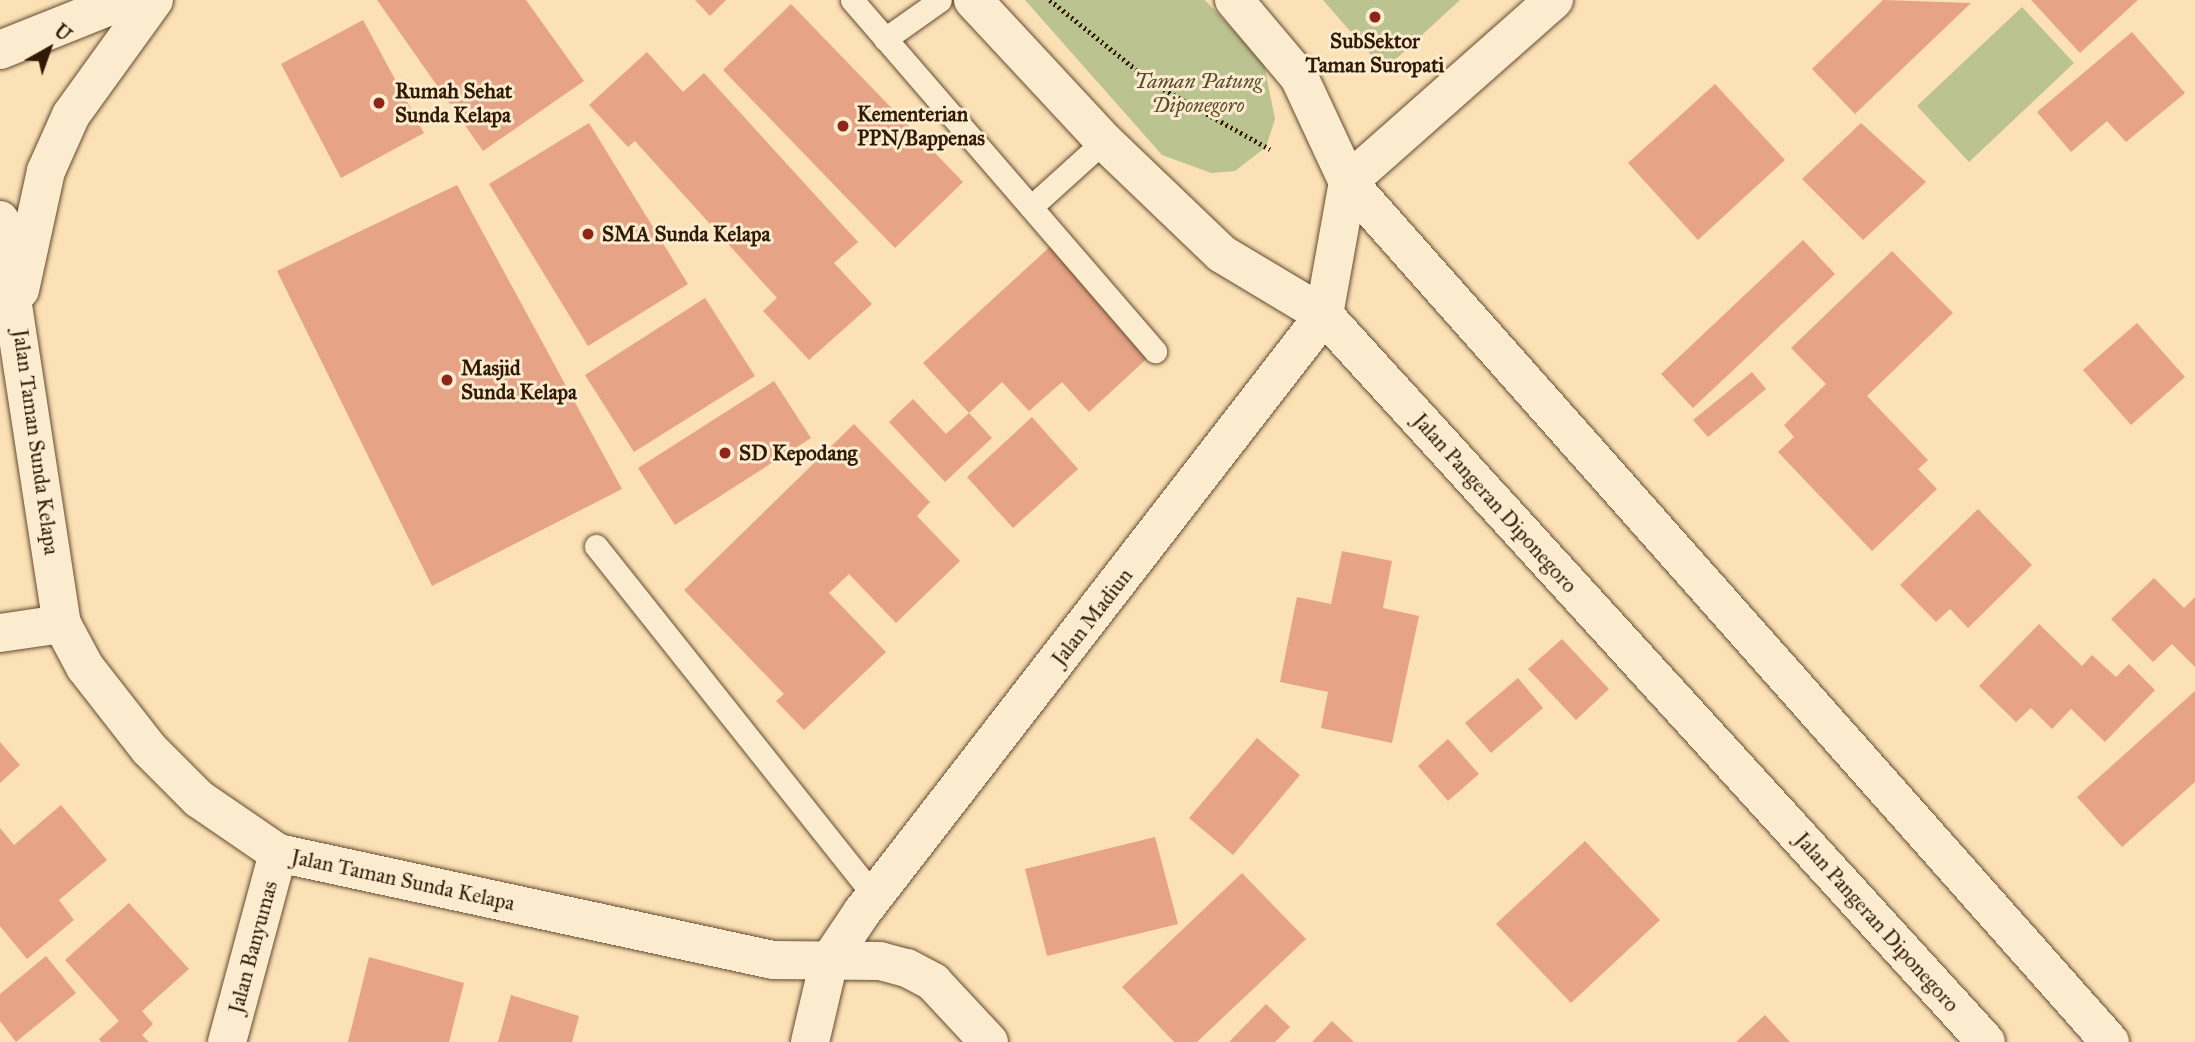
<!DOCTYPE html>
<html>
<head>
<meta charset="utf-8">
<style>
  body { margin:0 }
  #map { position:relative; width:2195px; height:1042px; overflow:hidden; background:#fbe1b5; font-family:"IM FELL Great Primer",serif }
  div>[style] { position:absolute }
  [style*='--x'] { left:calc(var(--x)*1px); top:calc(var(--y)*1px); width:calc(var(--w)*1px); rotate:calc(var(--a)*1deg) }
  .green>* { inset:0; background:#bbc390 }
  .building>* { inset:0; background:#e6a386 }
  .path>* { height:4.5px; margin-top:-2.25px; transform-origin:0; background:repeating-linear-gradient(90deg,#321904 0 2px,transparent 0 5.5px) }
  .roads { filter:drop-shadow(0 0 2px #644b30) drop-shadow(0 0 2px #644b30) }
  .service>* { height:23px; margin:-11.5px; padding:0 11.5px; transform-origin:11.5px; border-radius:11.5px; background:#fceccf }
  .minor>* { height:38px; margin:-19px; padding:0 19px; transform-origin:19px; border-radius:19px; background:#fceccf }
  .tertiary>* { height:38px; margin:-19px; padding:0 19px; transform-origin:19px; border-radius:19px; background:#fceccf }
  .secondary>* { height:38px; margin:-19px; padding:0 19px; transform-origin:19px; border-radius:19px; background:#fceccf }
  .dots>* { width:19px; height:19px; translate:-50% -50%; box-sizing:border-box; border:4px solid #fceccf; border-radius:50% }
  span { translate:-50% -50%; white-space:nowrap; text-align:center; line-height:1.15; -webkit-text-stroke:6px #fceccf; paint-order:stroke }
  .poi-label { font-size:21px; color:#321904; font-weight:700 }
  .left { translate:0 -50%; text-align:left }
  .park-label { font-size:21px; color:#5b4c2e; font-style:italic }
  .street-label { font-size:21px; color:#321904 }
  .north { position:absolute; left:14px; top:14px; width:70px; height:70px; -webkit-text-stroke:5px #fceccf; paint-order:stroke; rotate:40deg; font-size:19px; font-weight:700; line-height:28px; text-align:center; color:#321904 }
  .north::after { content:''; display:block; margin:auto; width:24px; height:32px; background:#321904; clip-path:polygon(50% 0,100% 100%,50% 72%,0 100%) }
</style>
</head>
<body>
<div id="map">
  <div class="green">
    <div style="clip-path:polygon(1025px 0,1205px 0,1264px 64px,1275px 119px,1266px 147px,1235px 171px,1211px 173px,1162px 155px)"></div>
    <div style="clip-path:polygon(1323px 0,1460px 0,1384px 70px)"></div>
    <div style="clip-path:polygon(2022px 7px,2074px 63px,1969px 162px,1917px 106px)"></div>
  </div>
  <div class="building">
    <div style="clip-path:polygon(377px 0,526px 0,584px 81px,483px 151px)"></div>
    <div style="clip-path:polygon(695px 0,726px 0,710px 16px)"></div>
    <div style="clip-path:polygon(1883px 0,1971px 3px,1855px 114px,1812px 69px)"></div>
    <div style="clip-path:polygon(2031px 0,2138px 0,2080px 53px)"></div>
    <div style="clip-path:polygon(791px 4px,963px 182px,895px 248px,723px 70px)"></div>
    <div style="clip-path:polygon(363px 20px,424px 133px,341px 178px,281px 64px)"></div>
    <div style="clip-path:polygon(2132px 32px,2185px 93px,2126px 142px,2107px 121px,2071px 152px,2037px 112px)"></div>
    <div style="clip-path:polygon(647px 52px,683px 92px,704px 73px,858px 242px,834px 263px,872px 304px,809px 360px,763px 311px,777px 298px,635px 141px,628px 147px,589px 105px)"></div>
    <div style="clip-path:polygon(1715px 84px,1785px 160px,1698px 240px,1628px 163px)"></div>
    <div style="clip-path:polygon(589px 123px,688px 284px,588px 346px,489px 184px)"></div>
    <div style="clip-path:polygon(1861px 123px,1926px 182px,1863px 240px,1802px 179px)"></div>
    <div style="clip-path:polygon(457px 185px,622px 489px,432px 586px,277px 271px)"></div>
    <div style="clip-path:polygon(1803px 240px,1835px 274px,1693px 408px,1661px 374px)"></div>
    <div style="clip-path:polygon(1053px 244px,1153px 353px,1089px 412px,1062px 382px,1029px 411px,1002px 382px,969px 413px,923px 363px)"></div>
    <div style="clip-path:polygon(1892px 251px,1953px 313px,1867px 396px,1928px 460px,1918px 469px,1937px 489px,1872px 551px,1778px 452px,1794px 437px,1784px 425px,1826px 384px,1791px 348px)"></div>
    <div style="clip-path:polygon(705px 298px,755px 376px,634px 452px,585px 375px)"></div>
    <div style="clip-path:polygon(2137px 323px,2185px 377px,2131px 425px,2083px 370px)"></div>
    <div style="clip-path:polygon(1752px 372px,1766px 389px,1708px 437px,1693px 420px)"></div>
    <div style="clip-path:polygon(774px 381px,811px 438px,675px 525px,638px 468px)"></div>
    <div style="clip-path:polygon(913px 399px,946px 434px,969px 413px,992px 438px,945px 482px,889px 422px)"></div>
    <div style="clip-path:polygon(1032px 417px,1078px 469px,1013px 528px,967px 477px)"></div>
    <div style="clip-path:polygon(854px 424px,930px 502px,917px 516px,960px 561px,896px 623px,849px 574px,829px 593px,886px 652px,804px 730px,776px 701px,784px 694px,684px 590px)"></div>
    <div style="clip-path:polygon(1978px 509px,2032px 565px,1968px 628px,1950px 609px,1936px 622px,1900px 585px)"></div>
    <div style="clip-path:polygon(1342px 551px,1392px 561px,1383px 608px,1419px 616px,1392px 743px,1321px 728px,1328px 692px,1280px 682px,1297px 597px,1331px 604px)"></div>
    <div style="clip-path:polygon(2154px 578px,2184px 608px,2195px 597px,2195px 667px,2172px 644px,2153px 662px,2111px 619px)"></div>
    <div style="clip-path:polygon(2039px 624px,2082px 666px,2092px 655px,2116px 677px,2129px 664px,2155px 690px,2105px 742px,2071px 709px,2052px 729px,2031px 708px,2016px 722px,1979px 686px)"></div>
    <div style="clip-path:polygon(1562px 639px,1609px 689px,1576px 720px,1528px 669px)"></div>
    <div style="clip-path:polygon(1518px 678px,1543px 708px,1491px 753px,1465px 723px)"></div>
    <div style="clip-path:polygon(2195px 691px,2195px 782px,2122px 847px,2077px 797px)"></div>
    <div style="clip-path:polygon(1257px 738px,1300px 775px,1233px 855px,1189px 818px)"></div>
    <div style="clip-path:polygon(1448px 739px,1479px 774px,1448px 801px,1418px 766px)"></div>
    <div style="clip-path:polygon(0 742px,20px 765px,0 783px)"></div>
    <div style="clip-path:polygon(61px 805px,107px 860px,59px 900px,74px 920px,27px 959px,0 926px,0 828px,14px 845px)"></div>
    <div style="clip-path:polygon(1155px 837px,1178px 924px,1047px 956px,1025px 869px)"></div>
    <div style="clip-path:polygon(1585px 841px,1660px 920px,1571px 1003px,1496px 924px)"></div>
    <div style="clip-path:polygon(1242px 873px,1306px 939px,1197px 1042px,1174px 1042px,1122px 987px)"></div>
    <div style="clip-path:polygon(129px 903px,189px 969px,142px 1011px,153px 1024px,142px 1035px,149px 1042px,101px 1042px,99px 1039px,119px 1021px,65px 960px)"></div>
    <div style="clip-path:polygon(46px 956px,76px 993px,16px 1042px,0 1021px,0 994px)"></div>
    <div style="clip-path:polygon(369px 957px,464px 983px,449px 1042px,348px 1042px)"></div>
    <div style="clip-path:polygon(511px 995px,579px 1016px,572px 1042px,498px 1042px)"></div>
    <div style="clip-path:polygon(1266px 1004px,1290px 1027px,1275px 1042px,1229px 1042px)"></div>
    <div style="clip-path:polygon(1765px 1015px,1790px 1042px,1736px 1042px)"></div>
    <div style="clip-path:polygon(1332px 1021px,1354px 1042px,1312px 1042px)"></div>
  </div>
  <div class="path">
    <div style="--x:1050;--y:0;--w:134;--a:38.9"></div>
    <div style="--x:1154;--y:84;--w:133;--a:29.3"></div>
  </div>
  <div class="roads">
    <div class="service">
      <div style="--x:852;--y:0;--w:464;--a:49.2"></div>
      <div style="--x:885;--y:39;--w:67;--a:-35.3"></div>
      <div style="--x:1031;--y:207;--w:98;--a:-42.1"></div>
      <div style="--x:596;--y:546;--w:446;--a:51.5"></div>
    </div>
    <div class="minor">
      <div style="--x:0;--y:633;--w:63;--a:-8.3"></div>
      <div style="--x:227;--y:1042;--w:196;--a:-74.9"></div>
    </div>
    <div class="tertiary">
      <div style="--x:0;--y:50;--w:135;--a:-21.8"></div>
      <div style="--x:0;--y:220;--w:409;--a:81.3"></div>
      <div style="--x:62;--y:624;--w:49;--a:61.9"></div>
      <div style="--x:85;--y:667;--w:104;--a:52"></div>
      <div style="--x:149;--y:749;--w:71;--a:45"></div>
      <div style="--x:199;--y:799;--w:96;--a:34.4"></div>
      <div style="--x:278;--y:853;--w:506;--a:12.2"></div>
      <div style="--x:773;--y:960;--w:107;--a:0.5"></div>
      <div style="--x:880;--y:961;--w:28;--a:15"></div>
      <div style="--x:907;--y:968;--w:30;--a:28"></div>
      <div style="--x:933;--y:982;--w:82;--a:47"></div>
      <div style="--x:20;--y:290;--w:122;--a:-77.7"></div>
      <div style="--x:46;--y:171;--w:61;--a:-65.9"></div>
      <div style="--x:71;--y:115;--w:142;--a:-54.2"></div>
      <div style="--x:810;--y:1042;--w:83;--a:-76.8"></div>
      <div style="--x:829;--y:961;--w:59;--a:-56"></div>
      <div style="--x:862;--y:912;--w:755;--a:-52.26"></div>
      <div style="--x:1324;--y:315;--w:135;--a:-79.8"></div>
      <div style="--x:1348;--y:182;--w:275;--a:-41.5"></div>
    </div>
    <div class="secondary">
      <div style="--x:973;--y:0;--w:192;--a:47.1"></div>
      <div style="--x:1104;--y:141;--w:163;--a:43.8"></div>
      <div style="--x:1222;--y:254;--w:119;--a:30.9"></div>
      <div style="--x:1324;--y:315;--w:983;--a:47.68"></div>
      <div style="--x:1234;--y:0;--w:101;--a:49.8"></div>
      <div style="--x:1299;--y:77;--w:116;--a:65"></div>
      <div style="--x:1348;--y:182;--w:1149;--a:48.46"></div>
    </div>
  </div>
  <div class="dots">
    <div style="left:1375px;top:17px;background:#8f2418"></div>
    <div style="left:379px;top:103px;background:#8f2418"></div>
    <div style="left:843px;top:126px;background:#8f2418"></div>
    <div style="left:588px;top:234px;background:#8f2418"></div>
    <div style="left:447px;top:380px;background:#8f2418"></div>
    <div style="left:725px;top:453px;background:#8f2418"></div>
  </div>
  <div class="poi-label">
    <span style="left:1375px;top:53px">SubSektor<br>Taman Suropati</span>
    <span class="left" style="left:395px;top:103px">Rumah Sehat<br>Sunda Kelapa</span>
    <span class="left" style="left:857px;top:126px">Kementerian<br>PPN/Bappenas</span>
    <span class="left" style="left:602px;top:234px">SMA Sunda Kelapa</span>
    <span class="left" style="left:461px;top:380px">Masjid<br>Sunda Kelapa</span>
    <span class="left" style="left:739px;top:453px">SD Kepodang</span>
  </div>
  <div class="park-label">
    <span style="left:1198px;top:93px">Taman Patung<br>Diponegoro</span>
  </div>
  <div class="street-label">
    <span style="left:36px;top:442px;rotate:82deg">Jalan Taman Sunda Kelapa</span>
    <span style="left:1495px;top:503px;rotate:48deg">Jalan Pangeran Diponegoro</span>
    <span style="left:1092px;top:617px;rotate:-52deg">Jalan Madiun</span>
    <span style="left:403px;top:880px;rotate:12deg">Jalan Taman Sunda Kelapa</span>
    <span style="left:1877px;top:922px;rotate:48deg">Jalan Pangeran Diponegoro</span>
    <span style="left:253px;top:947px;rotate:-75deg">Jalan Banyumas</span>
  </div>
  <div class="north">U</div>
</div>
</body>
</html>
